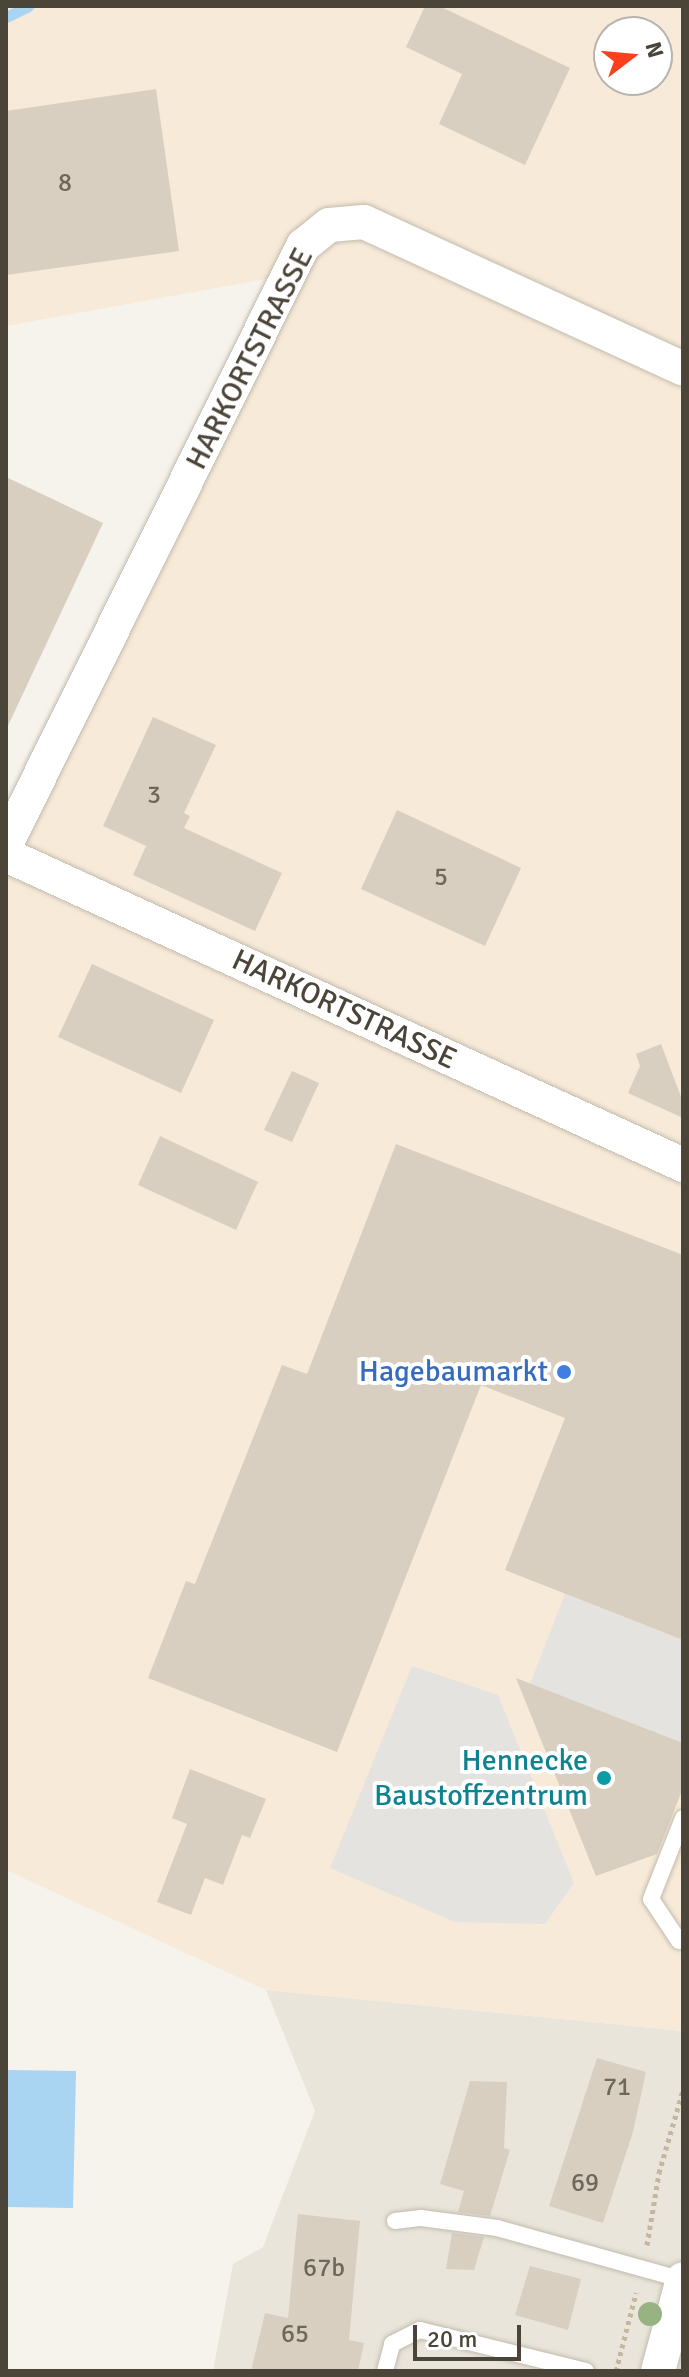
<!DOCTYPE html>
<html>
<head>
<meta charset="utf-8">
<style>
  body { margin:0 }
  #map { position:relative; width:689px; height:2377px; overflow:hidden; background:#f6f3ec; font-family:Signika,sans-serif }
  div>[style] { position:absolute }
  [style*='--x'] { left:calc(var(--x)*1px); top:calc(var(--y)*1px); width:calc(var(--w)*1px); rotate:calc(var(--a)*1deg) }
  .residential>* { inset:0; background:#eae5da }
  .commercial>* { inset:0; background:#f7ead8 }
  .parking>* { inset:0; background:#e5e3e0 }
  .water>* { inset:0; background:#a9d4f2 }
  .stream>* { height:11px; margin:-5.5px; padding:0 5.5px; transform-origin:5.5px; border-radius:5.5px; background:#a9d4f2 }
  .building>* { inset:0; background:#d8cfc1 }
  .path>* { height:5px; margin-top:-2.5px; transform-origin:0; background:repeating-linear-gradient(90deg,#c4b79f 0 4px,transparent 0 8px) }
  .roads { filter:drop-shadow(0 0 2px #c2bbae) drop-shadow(0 0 2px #c2bbae) }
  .lane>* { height:16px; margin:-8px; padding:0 8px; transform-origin:8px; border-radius:8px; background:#fff }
  .street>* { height:34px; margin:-17px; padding:0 17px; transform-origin:17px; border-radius:17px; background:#fff }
  .trees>* { width:24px; height:24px; margin:-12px; border-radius:50%; background:#97b381 }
  .dots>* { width:22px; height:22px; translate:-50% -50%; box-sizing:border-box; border:4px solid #fff; border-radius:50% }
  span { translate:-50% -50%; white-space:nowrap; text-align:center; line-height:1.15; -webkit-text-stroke:8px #fff; paint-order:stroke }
  .number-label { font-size:26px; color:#6e675b }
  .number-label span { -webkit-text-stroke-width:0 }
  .street-label { font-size:30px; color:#4b4439 }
  .shop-label { font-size:30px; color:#366cbe }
  .right { translate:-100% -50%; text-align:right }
  .culture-label { font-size:30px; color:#0d838f }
  .frame { position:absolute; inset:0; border:8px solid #4b4439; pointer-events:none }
  .north { position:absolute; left:593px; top:16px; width:80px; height:80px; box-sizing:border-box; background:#fff; border:2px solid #b7b4b0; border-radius:50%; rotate:74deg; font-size:22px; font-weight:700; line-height:32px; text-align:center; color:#4b4439 }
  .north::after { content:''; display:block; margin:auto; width:28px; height:36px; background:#fc3f1d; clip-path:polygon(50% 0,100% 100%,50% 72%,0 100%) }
  .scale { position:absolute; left:413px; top:2325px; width:108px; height:36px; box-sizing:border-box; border:4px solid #4b4439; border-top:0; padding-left:10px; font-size:24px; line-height:28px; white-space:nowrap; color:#4b4439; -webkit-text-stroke:6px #fff; paint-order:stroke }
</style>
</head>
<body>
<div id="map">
  <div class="residential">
    <div style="clip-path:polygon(266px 1990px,683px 2031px,683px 2371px,213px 2371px,233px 2264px,263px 2247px,315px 2111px)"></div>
  </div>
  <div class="commercial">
    <div style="clip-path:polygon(evenodd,6px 6px,683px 6px,683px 2031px,266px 1990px,6px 1870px,6px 805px,282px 276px,6px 326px,6px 6px,609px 32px,657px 32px,657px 80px,609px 80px,609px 32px)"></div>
  </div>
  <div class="parking">
    <div style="clip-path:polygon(565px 1594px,683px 1640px,683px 1743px,530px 1684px)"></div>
    <div style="clip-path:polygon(412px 1666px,498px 1695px,574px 1883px,545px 1924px,455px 1922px,330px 1868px)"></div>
  </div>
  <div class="water">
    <div style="clip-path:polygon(6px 2070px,76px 2071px,73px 2208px,6px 2207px)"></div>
  </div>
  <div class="stream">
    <div style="--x:6;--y:17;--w:25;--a:-26"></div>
  </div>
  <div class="building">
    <div style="clip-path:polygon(425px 6px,439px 6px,570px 68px,525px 165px,439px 124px,462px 74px,406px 47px)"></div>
    <div style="clip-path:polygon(156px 89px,179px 251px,6px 275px,6px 111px)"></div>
    <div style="clip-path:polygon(6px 477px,103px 523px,6px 730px)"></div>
    <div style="clip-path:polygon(153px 717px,216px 745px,184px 813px,190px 816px,184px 828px,282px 873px,255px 931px,133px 875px,146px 846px,103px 826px)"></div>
    <div style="clip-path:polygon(397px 810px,521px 868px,485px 946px,361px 889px)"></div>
    <div style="clip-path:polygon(92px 964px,214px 1020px,181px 1093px,58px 1037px)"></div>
    <div style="clip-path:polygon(661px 1044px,683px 1102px,683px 1118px,628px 1093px,640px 1066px,636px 1054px)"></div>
    <div style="clip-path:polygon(292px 1071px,319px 1083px,292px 1142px,264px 1130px)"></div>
    <div style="clip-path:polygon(160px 1136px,258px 1182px,236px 1230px,138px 1185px)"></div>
    <div style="clip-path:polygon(396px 1144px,683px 1255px,683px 1640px,505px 1570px,565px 1418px,481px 1385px,337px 1752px,148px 1678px,186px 1581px,195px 1584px,282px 1365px,307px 1374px)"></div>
    <div style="clip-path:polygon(516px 1678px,683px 1743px,683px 1788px,657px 1854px,596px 1876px)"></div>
    <div style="clip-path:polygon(190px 1769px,266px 1799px,250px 1838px,242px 1835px,223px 1885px,205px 1878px,191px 1915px,157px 1902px,187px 1824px,172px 1818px)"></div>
    <div style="clip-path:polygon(597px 2058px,646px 2072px,633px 2132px,603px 2223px,549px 2206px)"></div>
    <div style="clip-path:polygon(470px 2081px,507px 2082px,504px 2148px,510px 2150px,490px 2216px,458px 2212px,464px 2191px,440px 2184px)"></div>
    <div style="clip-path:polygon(298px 2214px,360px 2221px,349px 2340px,364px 2343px,358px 2371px,251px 2371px,265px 2313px,288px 2318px)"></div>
    <div style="clip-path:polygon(452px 2233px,484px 2237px,474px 2270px,446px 2269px)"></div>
    <div style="clip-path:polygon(530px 2266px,581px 2279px,568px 2330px,515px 2315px)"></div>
  </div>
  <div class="path">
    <div style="--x:647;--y:2245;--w:73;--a:-80.5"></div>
    <div style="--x:659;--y:2173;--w:86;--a:-73.9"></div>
    <div style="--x:616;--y:2371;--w:81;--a:-75.6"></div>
  </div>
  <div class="roads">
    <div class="lane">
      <div style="--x:679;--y:1941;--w:50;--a:-123.7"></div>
      <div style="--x:651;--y:1899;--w:87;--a:-68.4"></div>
      <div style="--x:395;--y:2221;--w:26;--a:-7"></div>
      <div style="--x:421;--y:2218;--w:77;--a:7.5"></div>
      <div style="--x:497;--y:2228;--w:193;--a:15.6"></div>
      <div style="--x:385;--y:2371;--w:28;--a:-75"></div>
      <div style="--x:392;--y:2344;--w:31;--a:-27"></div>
      <div style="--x:420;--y:2330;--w:171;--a:13.9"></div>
    </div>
    <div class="street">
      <div style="--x:6;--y:844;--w:668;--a:-63.59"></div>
      <div style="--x:303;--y:246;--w:33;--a:-39"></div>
      <div style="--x:329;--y:225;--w:35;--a:-5"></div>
      <div style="--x:364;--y:222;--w:351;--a:24.7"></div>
      <div style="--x:6;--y:855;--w:745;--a:24.6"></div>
      <div style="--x:658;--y:2371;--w:95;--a:-74.8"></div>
    </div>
  </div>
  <div class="trees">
    <div style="left:650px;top:2314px"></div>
  </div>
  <div class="dots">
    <div style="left:564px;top:1372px;background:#3f7fe0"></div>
    <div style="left:604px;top:1778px;background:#0f9aa8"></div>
  </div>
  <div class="number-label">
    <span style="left:65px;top:184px">8</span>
    <span style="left:154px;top:796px">3</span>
    <span style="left:441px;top:878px">5</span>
    <span style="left:617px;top:2088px">71</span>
    <span style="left:585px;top:2184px">69</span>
    <span style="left:324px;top:2269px">67b</span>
    <span style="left:295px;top:2335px">65</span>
  </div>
  <div class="street-label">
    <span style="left:250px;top:359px;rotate:-63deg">HARKORTSTRASSE</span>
    <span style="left:344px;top:1010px;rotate:25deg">HARKORTSTRASSE</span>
  </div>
  <div class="shop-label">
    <span class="right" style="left:548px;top:1372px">Hagebaumarkt</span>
  </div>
  <div class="culture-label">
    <span class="right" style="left:588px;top:1778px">Hennecke<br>Baustoffzentrum</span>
  </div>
  <div class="frame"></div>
  <div class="north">N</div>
  <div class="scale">20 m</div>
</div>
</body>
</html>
